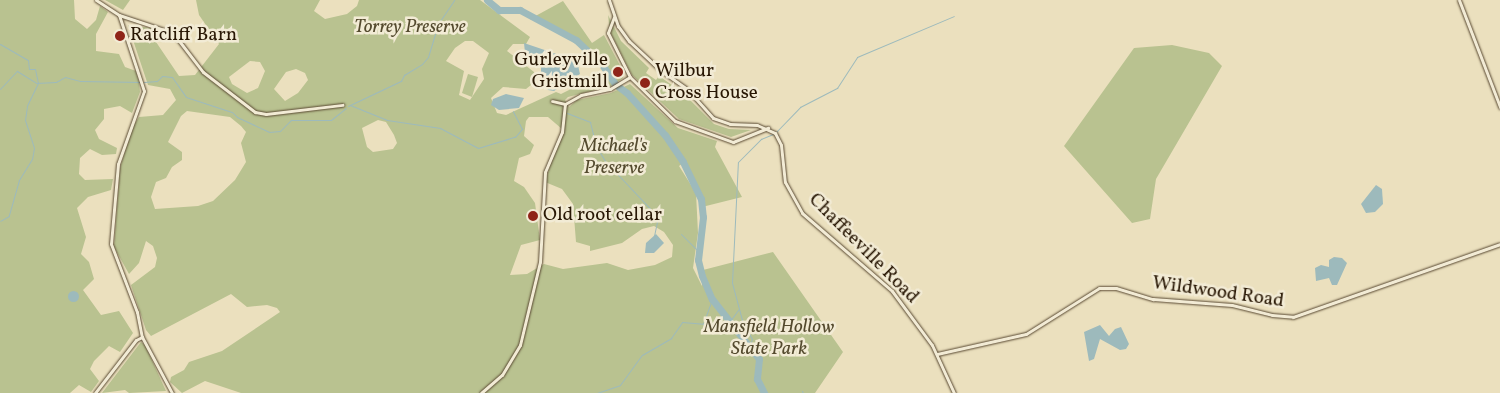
<!DOCTYPE html>
<html>
<head>
<meta charset="utf-8">
<style>
  body { margin:0 }
  #map { position:relative; width:1500px; height:393px; overflow:hidden; background:#ebe0be; font-family:Vollkorn,serif }
  div>[style] { position:absolute }
  [style*='--x'] { left:calc(var(--x)*1px); top:calc(var(--y)*1px); width:calc(var(--w)*1px); rotate:calc(var(--a)*1deg) }
  .green>* { inset:0; background:#b9c290 }
  .water>* { inset:0; background:#9dbabc }
  .round { border-radius:50% }
  .stream>* { height:1px; margin:-0.5px; padding:0 0.5px; transform-origin:0.5px; border-radius:0.5px; background:#9dbabc }
  .river>* { height:7px; margin:-3.5px; padding:0 3.5px; transform-origin:3.5px; border-radius:3.5px; background:#9dbabc }
  .roads { filter:drop-shadow(0 0 1px #594932) drop-shadow(0 0 1px #594932) }
  .minor>* { height:3px; margin:-1.5px; padding:0 1.5px; transform-origin:1.5px; border-radius:1.5px; background:#f2ebd5 }
  .dots>* { width:14px; height:14px; translate:-50% -50%; box-sizing:border-box; border:2px solid #f2ebd5; border-radius:50% }
  span { translate:-50% -50%; white-space:nowrap; text-align:center; line-height:1.15; -webkit-text-stroke:5px #f2ebd5; paint-order:stroke }
  .park-label { font-size:19px; color:#544a2e; font-style:italic }
  .poi-label { font-size:19px; color:#281704 }
  .left { translate:0 -50%; text-align:left }
  .right { translate:-100% -50%; text-align:right }
  .street-label { font-size:19px; color:#281704 }
</style>
</head>
<body>
<div id="map">
  <div class="green">
    <div style="clip-path:polygon(0 0,74px 0,75px 19px,87px 29px,96px 20px,100px 6px,108px 12px,96px 34px,96px 51px,119px 54px,125px 67px,136px 71px,139px 82px,140px 92px,132px 113px,120px 106px,104px 109px,104px 119px,95px 130px,99px 139px,117px 148px,116px 154px,102px 155px,90px 149px,80px 158px,79px 174px,85px 180px,113px 179px,111px 190px,88px 197px,77px 208px,86px 237px,81px 254px,89px 262px,94px 279px,83px 290px,101px 315px,119px 311px,133px 333px,120px 352px,109px 346px,94px 361px,90px 369px,99px 381px,91px 392px,79px 385px,70px 393px,0 393px)"></div>
    <div style="clip-path:polygon(105px 0,130px 0,123px 10px)"></div>
    <div style="clip-path:polygon(evenodd,196px 0,320px 0,314px 11px,325px 19px,347px 14px,357px 6px,359px 0,480px 0,530px 37px,526px 44px,513px 44px,507px 51px,534px 72px,536px 81px,526px 89px,503px 87px,491px 98px,497px 113px,506px 115px,556px 92px,561px 94px,605px 72px,596px 56px,586px 47px,553px 27px,530px 19px,563px 1px,592px 43px,604px 35px,624px 73px,623px 78px,611px 86px,568px 97px,565px 100px,569px 107px,577px 100px,611px 93px,630px 84px,678px 128px,717px 141px,715px 147px,742px 197px,702px 207px,694px 180px,683px 163px,679px 166px,696px 193px,698px 233px,693px 268px,702px 286px,703px 270px,773px 252px,843px 352px,815px 393px,241px 393px,205px 381px,182px 393px,170px 382px,171px 377px,184px 370px,189px 362px,222px 351px,280px 312px,277px 308px,267px 305px,247px 307px,231px 294px,151px 336px,146px 330px,131px 285px,155px 267px,157px 258px,153px 246px,146px 241px,139px 263px,129px 274px,114px 247px,120px 168px,132px 128px,139px 117px,163px 115px,176px 100px,170px 89px,148px 85px,128px 25px,151px 28px,154px 39px,179px 76px,195px 75px,219px 44px,199px 15px,196px 0,465px 41px,473px 41px,489px 53px,482px 69px,484px 79px,470px 100px,459px 95px,464px 71px,446px 61px,455px 48px,465px 41px,196px 0,250px 61px,260px 62px,265px 71px,258px 88px,247px 93px,232px 84px,229px 77px,250px 61px,196px 0,296px 69px,305px 73px,308px 80px,298px 93px,285px 101px,274px 89px,286px 72px,296px 69px,196px 0,187px 111px,230px 117px,241px 126px,246px 132px,241px 143px,246px 162px,235px 180px,213px 201px,198px 206px,155px 209px,151px 197px,156px 182px,166px 178px,172px 167px,182px 160px,182px 152px,168px 142px,181px 116px,187px 111px,196px 0,529px 117px,548px 117px,562px 129px,545px 182px,562px 189px,573px 204px,576px 242px,590px 246px,590px 251px,622px 243px,642px 229px,654px 226px,664px 232px,673px 245px,672px 257px,655px 265px,628px 270px,607px 263px,563px 269px,544px 264px,527px 274px,510px 275px,521px 245px,540px 240px,535px 203px,524px 187px,514px 181px,519px 158px,530px 154px,534px 145px,524px 136px,526px 121px,529px 117px,196px 0,378px 120px,386px 122px,394px 135px,397px 143px,393px 149px,373px 152px,367px 147px,362px 128px,378px 120px)"></div>
    <div style="clip-path:polygon(608px 15px,621px 41px,649px 68px,646px 73px,656px 80px,659px 76px,682px 92px,714px 124px,729px 129px,751px 130px,731px 137px,679px 119px,632px 75px,610px 32px)"></div>
    <div style="clip-path:polygon(1172px 45px,1209px 53px,1222px 66px,1156px 179px,1150px 219px,1132px 223px,1064px 146px,1134px 48px)"></div>
    <div style="clip-path:polygon(468px 74px,478px 77px,472px 97px,462px 93px)"></div>
    <div style="clip-path:polygon(141px 342px,145px 345px,166px 391px,129px 393px,125px 390px,102px 393px)"></div>
  </div>
  <div class="water">
    <div style="clip-path:polygon(524px 43px,577px 61px,580px 74px,554px 91px,548px 90px,541px 77px,541px 66px,525px 53px)"></div>
    <div style="clip-path:polygon(506px 94px,524px 98px,519px 108px,499px 110px,491px 105px,493px 99px)"></div>
    <div style="clip-path:polygon(1376px 185px,1382px 189px,1383px 204px,1375px 212px,1366px 213px,1361px 204px)"></div>
    <div style="clip-path:polygon(656px 234px,664px 243px,654px 253px,645px 253px,646px 243px)"></div>
    <div style="clip-path:polygon(1334px 257px,1342px 258px,1347px 263px,1337px 285px,1332px 285px,1329px 278px,1316px 281px,1315px 268px,1321px 265px,1329px 267px,1329px 260px)"></div>
    <div class="round" style="left:67.5px;top:290.5px;width:11px;height:11px"></div>
    <div style="clip-path:polygon(1100px 325px,1109px 336px,1115px 329px,1121px 327px,1129px 344px,1126px 349px,1120px 350px,1100px 339px,1094px 359px,1089px 361px,1084px 332px)"></div>
  </div>
  <div class="stream">
    <div style="--x:0;--y:44;--w:32;--a:30"></div>
    <div style="--x:28;--y:60;--w:9;--a:84"></div>
    <div style="--x:29;--y:69;--w:6;--a:0"></div>
    <div style="--x:35;--y:69;--w:14;--a:78"></div>
    <div style="--x:38;--y:83;--w:25;--a:116"></div>
    <div style="--x:27;--y:106;--w:14;--a:98"></div>
    <div style="--x:25;--y:120;--w:29;--a:72"></div>
    <div style="--x:34;--y:148;--w:11;--a:100"></div>
    <div style="--x:32;--y:159;--w:25;--a:122"></div>
    <div style="--x:19;--y:180;--w:37;--a:106"></div>
    <div style="--x:9;--y:216;--w:10;--a:151"></div>
    <div style="--x:578;--y:62;--w:14;--a:-30"></div>
    <div style="--x:144;--y:82;--w:13;--a:-4"></div>
    <div style="--x:157;--y:81;--w:7;--a:-45"></div>
    <div style="--x:162;--y:76;--w:10;--a:6"></div>
    <div style="--x:172;--y:77;--w:24;--a:55"></div>
    <div style="--x:186;--y:97;--w:48;--a:18.1"></div>
    <div style="--x:232;--y:112;--w:7;--a:45"></div>
    <div style="--x:237;--y:117;--w:35;--a:25"></div>
    <div style="--x:269;--y:132;--w:11;--a:-5"></div>
    <div style="--x:280;--y:131;--w:16;--a:-45"></div>
    <div style="--x:291;--y:120;--w:40;--a:0"></div>
    <div style="--x:331;--y:120;--w:19;--a:-39"></div>
    <div style="--x:0;--y:89;--w:25;--a:-47"></div>
    <div style="--x:17;--y:71;--w:22;--a:32"></div>
    <div style="--x:36;--y:83;--w:20;--a:-3"></div>
    <div style="--x:56;--y:82;--w:10;--a:-29"></div>
    <div style="--x:65;--y:77;--w:16;--a:15"></div>
    <div style="--x:80;--y:81;--w:61;--a:0.9"></div>
    <div style="--x:350;--y:105;--w:40;--a:22"></div>
    <div style="--x:387;--y:120;--w:54;--a:8.6"></div>
    <div style="--x:440;--y:128;--w:43;--a:27.8"></div>
    <div style="--x:478;--y:148;--w:39;--a:-17"></div>
    <div style="--x:515;--y:137;--w:11;--a:-49"></div>
    <div style="--x:522;--y:129;--w:20;--a:-117"></div>
    <div style="--x:348;--y:106;--w:59;--a:-25.3"></div>
    <div style="--x:401;--y:81;--w:7;--a:-63"></div>
    <div style="--x:404;--y:75;--w:21;--a:-31"></div>
    <div style="--x:422;--y:64;--w:9;--a:-49"></div>
    <div style="--x:428;--y:57;--w:34;--a:-73"></div>
    <div style="--x:438;--y:24;--w:29;--a:-56"></div>
    <div style="--x:567;--y:113;--w:25;--a:21"></div>
    <div style="--x:590;--y:122;--w:25;--a:76"></div>
    <div style="--x:596;--y:146;--w:17;--a:59"></div>
    <div style="--x:605;--y:161;--w:77;--a:46.6"></div>
    <div style="--x:658;--y:217;--w:19;--a:102"></div>
    <div style="--x:776;--y:132;--w:35;--a:-46"></div>
    <div style="--x:800;--y:107;--w:42;--a:-27.2"></div>
    <div style="--x:837;--y:88;--w:37;--a:-57"></div>
    <div style="--x:857;--y:57;--w:105;--a:-22.9"></div>
    <div style="--x:681;--y:234;--w:25;--a:45"></div>
    <div style="--x:730;--y:321;--w:14;--a:-54"></div>
    <div style="--x:750;--y:344;--w:5;--a:-68"></div>
    <div style="--x:752;--y:339;--w:21;--a:-118"></div>
    <div style="--x:742;--y:320;--w:38;--a:-105"></div>
    <div style="--x:732;--y:283;--w:121;--a:-87.2"></div>
    <div style="--x:738;--y:162;--w:33;--a:-45"></div>
    <div style="--x:761;--y:139;--w:13;--a:-23"></div>
    <div style="--x:802;--y:391;--w:2;--a:63"></div>
    <div style="--x:597;--y:393;--w:24;--a:-19"></div>
    <div style="--x:620;--y:385;--w:37;--a:-54"></div>
    <div style="--x:642;--y:355;--w:34;--a:-30"></div>
    <div style="--x:671;--y:338;--w:19;--a:-55"></div>
    <div style="--x:682;--y:322;--w:21;--a:5"></div>
    <div style="--x:703;--y:324;--w:27;--a:-70"></div>
  </div>
  <div class="river">
    <div style="--x:487;--y:0;--w:16;--a:40"></div>
    <div style="--x:499;--y:10;--w:21;--a:0"></div>
    <div style="--x:520;--y:10;--w:64;--a:28.2"></div>
    <div style="--x:576;--y:40;--w:34;--a:43"></div>
    <div style="--x:601;--y:63;--w:25;--a:56"></div>
    <div style="--x:615;--y:84;--w:15;--a:37"></div>
    <div style="--x:627;--y:93;--w:57;--a:47.9"></div>
    <div style="--x:665;--y:135;--w:32;--a:56"></div>
    <div style="--x:683;--y:162;--w:41;--a:64.1"></div>
    <div style="--x:701;--y:199;--w:18;--a:84"></div>
    <div style="--x:703;--y:217;--w:43;--a:96.6"></div>
    <div style="--x:698;--y:260;--w:16;--a:76"></div>
    <div style="--x:702;--y:276;--w:25;--a:67"></div>
    <div style="--x:712;--y:299;--w:76;--a:51.9"></div>
    <div style="--x:759;--y:359;--w:20;--a:96"></div>
    <div style="--x:757;--y:379;--w:16;--a:63"></div>
  </div>
  <div class="roads">
    <div class="minor">
      <div style="--x:96;--y:0;--w:27;--a:33"></div>
      <div style="--x:119;--y:15;--w:57;--a:18.4"></div>
      <div style="--x:173;--y:33;--w:49;--a:52.4"></div>
      <div style="--x:203;--y:72;--w:66;--a:37.6"></div>
      <div style="--x:255;--y:112;--w:11;--a:10"></div>
      <div style="--x:266;--y:114;--w:77;--a:-6.8"></div>
      <div style="--x:609;--y:0;--w:28;--a:71"></div>
      <div style="--x:618;--y:26;--w:19;--a:54"></div>
      <div style="--x:629;--y:41;--w:42;--a:43.1"></div>
      <div style="--x:660;--y:70;--w:33;--a:35"></div>
      <div style="--x:687;--y:89;--w:39;--a:48"></div>
      <div style="--x:713;--y:118;--w:18;--a:19"></div>
      <div style="--x:730;--y:124;--w:27;--a:2"></div>
      <div style="--x:757;--y:125;--w:20;--a:24"></div>
      <div style="--x:775;--y:133;--w:13;--a:63"></div>
      <div style="--x:781;--y:145;--w:37;--a:84"></div>
      <div style="--x:785;--y:182;--w:35;--a:61"></div>
      <div style="--x:802;--y:213;--w:119;--a:40.9"></div>
      <div style="--x:892;--y:291;--w:67;--a:53.5"></div>
      <div style="--x:932;--y:345;--w:53;--a:65.4"></div>
      <div style="--x:1459;--y:0;--w:115;--a:69"></div>
      <div style="--x:119;--y:15;--w:80;--a:71.8"></div>
      <div style="--x:144;--y:91;--w:77;--a:109.6"></div>
      <div style="--x:118;--y:164;--w:80;--a:95"></div>
      <div style="--x:111;--y:244;--w:73;--a:69.1"></div>
      <div style="--x:137;--y:312;--w:25;--a:79"></div>
      <div style="--x:614;--y:17;--w:17;--a:111"></div>
      <div style="--x:608;--y:33;--w:49;--a:63.4"></div>
      <div style="--x:630;--y:77;--w:63;--a:44.4"></div>
      <div style="--x:675;--y:121;--w:62;--a:19.9"></div>
      <div style="--x:733;--y:142;--w:38;--a:-22"></div>
      <div style="--x:552;--y:101;--w:13;--a:13"></div>
      <div style="--x:142;--y:337;--w:64;--a:61.8"></div>
      <div style="--x:937;--y:354;--w:91;--a:-12.7"></div>
      <div style="--x:1026;--y:334;--w:86;--a:-32.2"></div>
      <div style="--x:1099;--y:288;--w:17;--a:0"></div>
      <div style="--x:1116;--y:288;--w:39;--a:17"></div>
      <div style="--x:1153;--y:299;--w:79;--a:4.3"></div>
      <div style="--x:1232;--y:305;--w:41;--a:14"></div>
      <div style="--x:1272;--y:315;--w:21;--a:5"></div>
      <div style="--x:1293;--y:317;--w:219;--a:-19.4"></div>
      <div style="--x:95;--y:393;--w:67;--a:-52.3"></div>
      <div style="--x:136;--y:340;--w:7;--a:-27"></div>
      <div style="--x:481;--y:393;--w:28;--a:-41"></div>
      <div style="--x:502;--y:375;--w:35;--a:-59"></div>
      <div style="--x:520;--y:345;--w:85;--a:-76.5"></div>
      <div style="--x:540;--y:262;--w:90;--a:-86.8"></div>
      <div style="--x:545;--y:172;--w:43;--a:-67"></div>
      <div style="--x:562;--y:132;--w:28;--a:-84"></div>
      <div style="--x:565;--y:104;--w:18;--a:-29"></div>
      <div style="--x:581;--y:95;--w:30;--a:-12"></div>
      <div style="--x:610;--y:89;--w:23;--a:-31"></div>
    </div>
  </div>
  <div class="dots">
    <div style="left:120px;top:36px;background:#8f2418"></div>
    <div style="left:618px;top:72px;background:#8f2418"></div>
    <div style="left:645px;top:83px;background:#8f2418"></div>
    <div style="left:533px;top:216px;background:#8f2418"></div>
  </div>
  <div class="park-label">
    <span style="left:410px;top:28px">Torrey Preserve</span>
    <span style="left:614px;top:158px">Michael's<br>Preserve</span>
    <span style="left:769px;top:339px">Mansfield Hollow<br>State Park</span>
  </div>
  <div class="poi-label">
    <span class="left" style="left:130px;top:36px">Ratcliff Barn</span>
    <span class="right" style="left:608px;top:72px">Gurleyville<br>Gristmill</span>
    <span class="left" style="left:655px;top:83px">Wilbur<br>Cross House</span>
    <span class="left" style="left:543px;top:216px">Old root cellar</span>
  </div>
  <div class="street-label">
    <span style="left:863px;top:249px;rotate:45deg">Chaffeeville Road</span>
    <span style="left:1218px;top:293px;rotate:8deg">Wildwood Road</span>
  </div>
</div>
</body>
</html>
